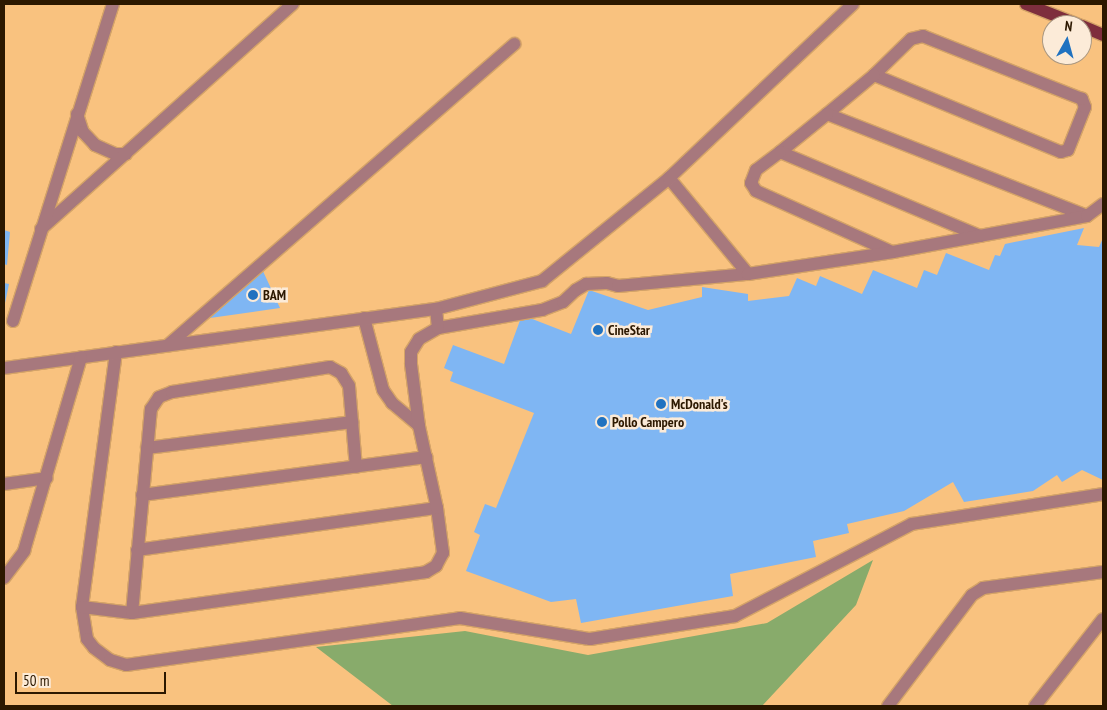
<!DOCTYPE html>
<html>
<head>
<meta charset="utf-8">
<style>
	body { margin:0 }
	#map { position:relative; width:1107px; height:710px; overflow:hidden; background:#f9c27f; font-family:"PT Sans Narrow",sans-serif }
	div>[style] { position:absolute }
	.green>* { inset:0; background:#88ab6b }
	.building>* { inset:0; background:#7fb6f3 }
	.roads { filter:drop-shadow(1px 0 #d4a368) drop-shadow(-1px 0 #d4a368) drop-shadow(0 1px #d4a368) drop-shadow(0 -1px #d4a368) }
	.minor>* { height:12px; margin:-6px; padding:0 6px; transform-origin:6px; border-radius:6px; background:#a7787d }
	.major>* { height:12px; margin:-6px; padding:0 6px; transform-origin:6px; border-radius:6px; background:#7e2e3d }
	.dots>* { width:14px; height:14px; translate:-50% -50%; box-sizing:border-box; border:2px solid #fcebd8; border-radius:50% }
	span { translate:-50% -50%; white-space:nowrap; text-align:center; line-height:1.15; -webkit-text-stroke:5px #fcebd8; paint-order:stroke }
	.poi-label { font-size:14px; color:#2c1800; font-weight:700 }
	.left { translate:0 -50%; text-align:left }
	.frame { position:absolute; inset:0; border:5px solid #2c1800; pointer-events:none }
	.north { position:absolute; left:1042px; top:15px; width:50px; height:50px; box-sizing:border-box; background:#fcebd8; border:1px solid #a99782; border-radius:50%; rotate:7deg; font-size:14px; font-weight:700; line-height:20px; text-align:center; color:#2c1800 }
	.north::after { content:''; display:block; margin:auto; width:18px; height:22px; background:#2072c0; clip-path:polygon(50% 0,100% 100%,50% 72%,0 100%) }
	.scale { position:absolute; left:15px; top:672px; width:151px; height:22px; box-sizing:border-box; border:2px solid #2c1800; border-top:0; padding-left:6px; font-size:15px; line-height:18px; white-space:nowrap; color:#2c1800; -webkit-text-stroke:4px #fcebd8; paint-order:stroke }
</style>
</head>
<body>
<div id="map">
	<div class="green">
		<i style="clip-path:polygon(873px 560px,856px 605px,762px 706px,393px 706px,316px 647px,465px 631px,588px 655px,767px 623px)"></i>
	</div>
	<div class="building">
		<i style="clip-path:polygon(1084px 228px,1077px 245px,1099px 247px,1103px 238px,1103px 480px,1082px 470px,1062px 482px,1057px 475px,1033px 491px,964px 502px,953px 482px,904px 511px,847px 524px,849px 533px,813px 541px,816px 557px,730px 574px,733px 596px,581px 623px,576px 599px,551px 602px,466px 571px,480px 535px,474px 532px,485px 504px,496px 508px,534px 413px,450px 381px,453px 372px,444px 368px,453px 345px,504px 364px,522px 315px,571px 334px,589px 290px,648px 310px,702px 297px,702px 287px,748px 294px,748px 301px,789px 296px,797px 278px,816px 286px,820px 276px,862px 294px,873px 270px,917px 288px,924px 270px,937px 275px,946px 253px,989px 270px,995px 255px,1000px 256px,1005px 244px)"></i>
		<i style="clip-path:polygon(4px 230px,10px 232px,7px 265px,4px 264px)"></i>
		<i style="clip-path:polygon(262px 269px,280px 308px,203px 319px)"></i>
		<i style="clip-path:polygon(4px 283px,9px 284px,5px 303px,4px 303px)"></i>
	</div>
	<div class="roads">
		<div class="minor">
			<i style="left:874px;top:75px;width:202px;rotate:22.4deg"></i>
			<i style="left:1061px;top:152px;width:7px;rotate:-16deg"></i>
			<i style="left:1068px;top:150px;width:46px;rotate:-68.4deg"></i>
			<i style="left:1085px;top:107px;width:9px;rotate:-111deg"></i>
			<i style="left:1082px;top:99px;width:171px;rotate:-158.4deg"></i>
			<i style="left:923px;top:36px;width:12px;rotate:166deg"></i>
			<i style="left:911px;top:39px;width:52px;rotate:135.8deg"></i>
			<i style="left:874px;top:75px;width:61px;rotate:140.3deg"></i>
			<i style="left:827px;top:114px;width:279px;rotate:21.4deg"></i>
			<i style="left:77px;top:114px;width:19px;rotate:72deg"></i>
			<i style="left:83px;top:132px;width:18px;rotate:47deg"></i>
			<i style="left:95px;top:145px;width:22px;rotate:24deg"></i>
			<i style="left:115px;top:154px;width:11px"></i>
			<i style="left:827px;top:114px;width:60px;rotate:141deg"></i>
			<i style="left:780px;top:152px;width:217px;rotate:22.8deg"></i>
			<i style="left:780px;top:152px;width:30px;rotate:143deg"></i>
			<i style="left:756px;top:170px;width:14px;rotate:111deg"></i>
			<i style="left:751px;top:183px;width:9px;rotate:58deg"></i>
			<i style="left:756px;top:191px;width:149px;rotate:24.2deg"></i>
			<i style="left:669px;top:178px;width:124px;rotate:50.5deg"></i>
			<i style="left:41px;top:229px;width:338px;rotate:-41.8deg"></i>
			<i style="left:364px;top:318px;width:74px;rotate:75.2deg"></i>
			<i style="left:383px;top:390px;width:16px;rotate:55deg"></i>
			<i style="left:392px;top:403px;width:35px;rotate:40deg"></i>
			<i style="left:13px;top:321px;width:332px;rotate:-72.5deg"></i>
			<i style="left:438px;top:328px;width:106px;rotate:-9.8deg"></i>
			<i style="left:542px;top:310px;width:22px;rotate:-21deg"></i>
			<i style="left:563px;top:302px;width:18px;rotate:-43deg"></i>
			<i style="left:576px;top:290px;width:12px;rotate:-31deg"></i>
			<i style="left:586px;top:284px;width:21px;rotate:-3deg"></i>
			<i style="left:607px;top:283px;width:11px;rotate:15deg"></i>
			<i style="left:618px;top:286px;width:131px;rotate:-5.3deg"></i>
			<i style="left:748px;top:274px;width:147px;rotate:-8.6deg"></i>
			<i style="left:893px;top:252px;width:197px;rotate:-10.5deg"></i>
			<i style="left:1087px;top:216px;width:20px;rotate:-37deg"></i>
			<i style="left:168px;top:345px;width:459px;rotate:-41deg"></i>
			<i style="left:116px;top:352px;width:257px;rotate:97.6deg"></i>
			<i style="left:82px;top:607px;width:32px;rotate:81deg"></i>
			<i style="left:87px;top:639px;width:11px;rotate:52deg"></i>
			<i style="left:94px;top:648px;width:20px;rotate:37deg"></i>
			<i style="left:110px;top:660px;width:17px;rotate:17deg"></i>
			<i style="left:126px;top:665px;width:337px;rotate:-8deg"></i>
			<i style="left:460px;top:618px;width:132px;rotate:9.2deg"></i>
			<i style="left:590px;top:639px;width:147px;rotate:-9deg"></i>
			<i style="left:735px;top:616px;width:199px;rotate:-27.5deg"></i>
			<i style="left:912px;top:524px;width:193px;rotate:-8.9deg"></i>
			<i style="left:4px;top:368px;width:436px;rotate:-7.8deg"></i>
			<i style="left:436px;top:309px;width:110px;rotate:-14.8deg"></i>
			<i style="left:542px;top:281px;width:164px;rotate:-39deg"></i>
			<i style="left:669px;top:178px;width:253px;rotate:-43.4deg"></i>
			<i style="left:147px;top:448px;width:207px;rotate:-7.2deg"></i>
			<i style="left:4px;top:484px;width:43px;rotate:-7.9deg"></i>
			<i style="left:142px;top:495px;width:287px;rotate:-7.6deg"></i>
			<i style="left:137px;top:550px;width:303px;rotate:-8deg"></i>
			<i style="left:4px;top:578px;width:34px;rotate:-53deg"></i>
			<i style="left:24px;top:551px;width:202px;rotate:-73.6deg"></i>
			<i style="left:82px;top:607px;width:50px;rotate:6.8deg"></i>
			<i style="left:132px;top:613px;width:297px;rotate:-7.9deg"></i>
			<i style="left:426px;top:572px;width:12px;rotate:-31deg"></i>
			<i style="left:436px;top:566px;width:15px;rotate:-62deg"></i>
			<i style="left:443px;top:553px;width:45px;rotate:-97.6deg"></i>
			<i style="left:437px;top:508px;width:84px;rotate:-102.4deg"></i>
			<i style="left:419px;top:426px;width:63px;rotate:-97.4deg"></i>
			<i style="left:411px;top:364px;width:12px;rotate:-90deg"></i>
			<i style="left:411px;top:352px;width:15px;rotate:-58deg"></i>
			<i style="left:419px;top:339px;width:22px;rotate:-30deg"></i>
			<i style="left:438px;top:328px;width:19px;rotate:-96deg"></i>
			<i style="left:132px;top:613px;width:205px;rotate:-84.7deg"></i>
			<i style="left:151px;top:409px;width:14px;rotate:-56deg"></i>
			<i style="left:159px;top:397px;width:14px;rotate:-21deg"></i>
			<i style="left:172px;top:392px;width:160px;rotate:-9deg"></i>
			<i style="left:330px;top:367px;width:13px;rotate:29deg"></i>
			<i style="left:341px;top:373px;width:15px;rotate:58deg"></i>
			<i style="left:349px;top:386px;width:81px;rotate:85.1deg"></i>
			<i style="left:888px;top:706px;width:139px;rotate:-52.9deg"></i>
			<i style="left:972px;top:595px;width:13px;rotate:-32deg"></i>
			<i style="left:983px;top:588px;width:121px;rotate:-7.6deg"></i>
			<i style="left:1035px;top:706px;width:110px;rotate:-52deg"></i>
		</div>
		<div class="major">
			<i style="left:1026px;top:4px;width:57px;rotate:21.6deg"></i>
			<i style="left:1082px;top:26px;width:23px;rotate:23deg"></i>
		</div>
	</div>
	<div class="dots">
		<i style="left:253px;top:295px;background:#2072c0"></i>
		<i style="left:598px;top:330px;background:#2072c0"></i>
		<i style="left:661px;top:404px;background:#2072c0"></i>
		<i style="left:602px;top:422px;background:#2072c0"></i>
	</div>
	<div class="poi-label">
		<span class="left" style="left:263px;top:295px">BAM</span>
		<span class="left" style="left:608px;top:330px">CineStar</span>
		<span class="left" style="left:671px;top:404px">McDonald's</span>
		<span class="left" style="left:612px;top:422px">Pollo Campero</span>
	</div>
	<div class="frame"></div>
	<div class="north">N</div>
	<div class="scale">50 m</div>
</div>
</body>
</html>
